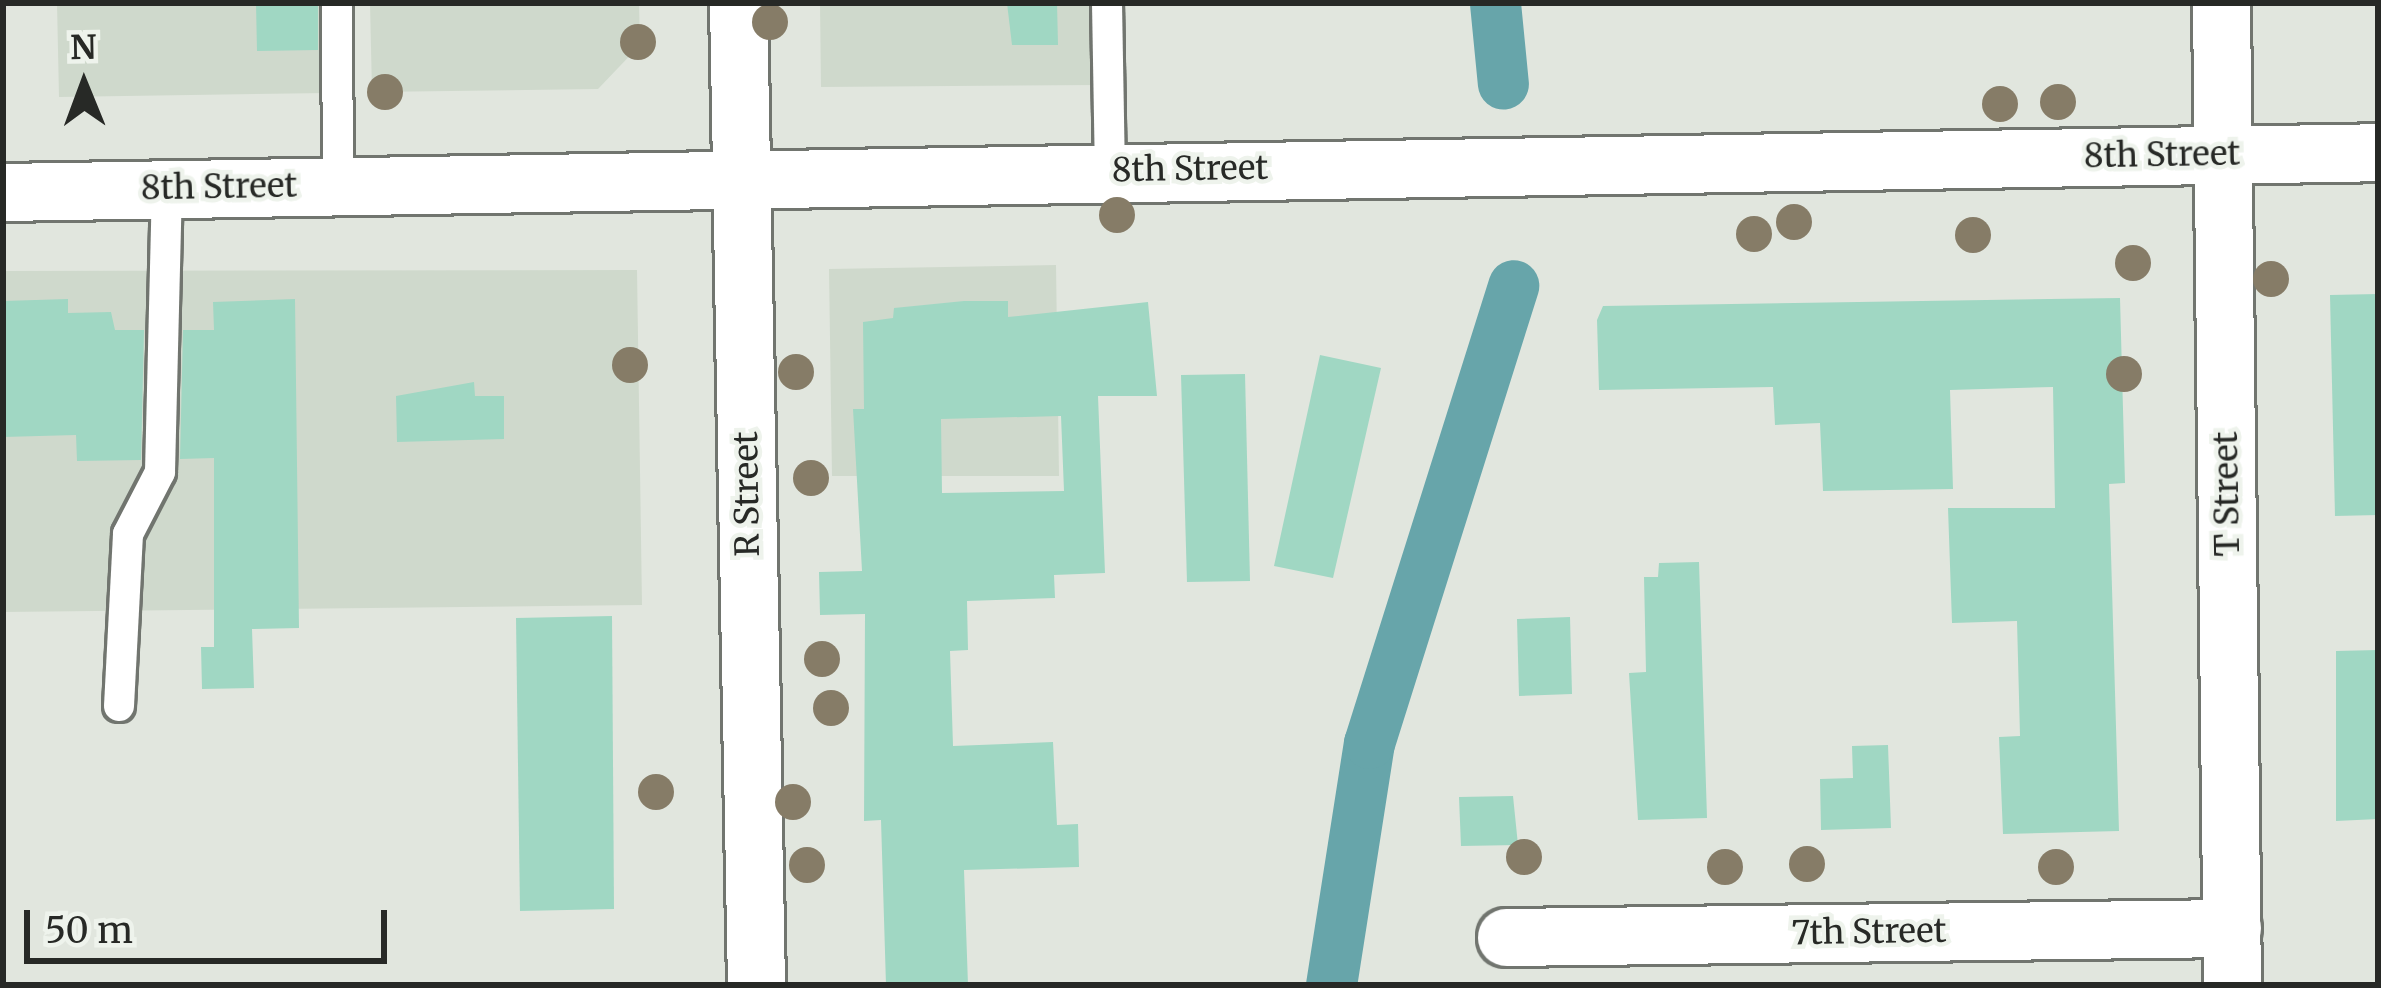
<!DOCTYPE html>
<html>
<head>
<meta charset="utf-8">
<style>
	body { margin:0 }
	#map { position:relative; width:2381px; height:988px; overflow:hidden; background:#e1e6de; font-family:Merriweather,serif }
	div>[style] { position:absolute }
	.built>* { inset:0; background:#cfd9cc }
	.canal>* { height:51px; margin:-25.5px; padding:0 25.5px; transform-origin:25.5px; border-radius:25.5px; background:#67a5aa }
	.building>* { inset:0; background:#a0d7c3 }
	.roads { filter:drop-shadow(3px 0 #71756f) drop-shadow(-3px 0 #71756f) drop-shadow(0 3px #71756f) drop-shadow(0 -3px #71756f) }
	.lane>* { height:30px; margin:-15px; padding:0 15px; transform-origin:15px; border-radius:15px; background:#fff }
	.street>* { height:57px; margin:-28.5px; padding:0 28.5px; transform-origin:28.5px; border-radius:28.5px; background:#fff }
	.trees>* { width:36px; height:36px; margin:-18px; border-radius:50%; background:#867c67 }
	span { translate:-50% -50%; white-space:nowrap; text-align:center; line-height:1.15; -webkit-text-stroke:9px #eef3ec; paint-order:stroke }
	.street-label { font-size:33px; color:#272926 }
	.frame { position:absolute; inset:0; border:6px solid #272926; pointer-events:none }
	.north { position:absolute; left:24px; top:24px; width:120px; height:120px; -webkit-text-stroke:9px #eef3ec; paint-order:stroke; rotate:359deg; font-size:33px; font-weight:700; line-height:48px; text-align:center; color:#272926 }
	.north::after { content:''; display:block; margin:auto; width:42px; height:54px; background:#272926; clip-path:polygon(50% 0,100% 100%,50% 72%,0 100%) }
	.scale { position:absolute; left:24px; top:910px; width:363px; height:54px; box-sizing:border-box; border:6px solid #272926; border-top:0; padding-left:15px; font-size:36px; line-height:42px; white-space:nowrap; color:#272926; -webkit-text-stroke:9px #eef3ec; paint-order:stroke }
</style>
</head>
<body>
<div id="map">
	<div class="built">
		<i style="clip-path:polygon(57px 3px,326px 3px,327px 93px,59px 97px)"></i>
		<i style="clip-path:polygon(370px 3px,639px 3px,640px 45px,598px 89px,372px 92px)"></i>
		<i style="clip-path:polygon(820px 3px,1093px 3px,1097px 85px,821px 87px)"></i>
		<i style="clip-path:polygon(1056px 265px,1059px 476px,832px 476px,829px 269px)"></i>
		<i style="clip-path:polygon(637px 270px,642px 605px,3px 612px,3px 271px)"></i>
	</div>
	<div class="canal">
		<i style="left:1495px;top:3px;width:81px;rotate:84.4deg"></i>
		<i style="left:1331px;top:985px;width:245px;rotate:-81.1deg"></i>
		<i style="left:1369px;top:743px;width:480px;rotate:-72.5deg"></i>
	</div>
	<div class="building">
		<i style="clip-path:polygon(256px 3px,318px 3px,318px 50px,257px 51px)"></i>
		<i style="clip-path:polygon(1007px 3px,1057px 3px,1058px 45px,1012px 45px)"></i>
		<i style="clip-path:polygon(2378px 294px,2378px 515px,2335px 516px,2330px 295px)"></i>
		<i style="clip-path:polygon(2120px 298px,2125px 483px,2109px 484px,2119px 831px,2003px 834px,1999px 737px,2020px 736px,2017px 621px,1952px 623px,1948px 508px,2055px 508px,2053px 387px,1950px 390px,1953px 489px,1823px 491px,1820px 423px,1775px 425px,1773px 387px,1599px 390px,1597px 320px,1603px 306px)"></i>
		<i style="clip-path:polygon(68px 299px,68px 313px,111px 312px,115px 330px,144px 330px,141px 460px,77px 461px,76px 435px,3px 437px,3px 301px)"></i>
		<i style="clip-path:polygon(295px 299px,299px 628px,252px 629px,254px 688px,202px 689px,201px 647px,214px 647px,214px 458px,180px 459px,183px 330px,214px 330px,213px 302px)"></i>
		<i style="clip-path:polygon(evenodd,964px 301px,1008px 301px,1008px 317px,1148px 302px,1157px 396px,1098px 396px,1105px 573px,1054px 575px,1055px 598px,967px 601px,968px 650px,950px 651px,953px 746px,1053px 742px,1057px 825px,1078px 824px,1079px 867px,964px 870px,968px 985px,886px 985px,881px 820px,864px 821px,865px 614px,820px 615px,819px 572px,862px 571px,853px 409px,864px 409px,863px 322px,893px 318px,894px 308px,964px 301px,1061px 416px,1064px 491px,942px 493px,941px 419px,1061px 416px)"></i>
		<i style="clip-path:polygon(1320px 355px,1381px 368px,1333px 578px,1274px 566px)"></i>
		<i style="clip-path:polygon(1245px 374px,1250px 581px,1187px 582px,1181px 375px)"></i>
		<i style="clip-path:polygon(474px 382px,475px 396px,504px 396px,504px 439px,397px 442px,396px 396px)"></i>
		<i style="clip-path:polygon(1699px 562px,1707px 818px,1638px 820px,1629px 673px,1646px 672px,1644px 577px,1658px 577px,1659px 563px)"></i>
		<i style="clip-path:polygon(612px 616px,614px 909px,520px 911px,516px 618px)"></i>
		<i style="clip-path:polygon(1570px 617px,1572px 694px,1519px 696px,1517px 619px)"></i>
		<i style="clip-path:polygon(2378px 650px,2378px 819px,2336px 821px,2336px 651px)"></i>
		<i style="clip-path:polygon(1888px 745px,1891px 828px,1821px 830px,1820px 779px,1853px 778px,1852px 746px)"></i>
		<i style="clip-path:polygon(1513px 796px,1518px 845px,1461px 846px,1459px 797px)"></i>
	</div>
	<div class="roads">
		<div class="lane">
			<i style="left:337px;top:3px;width:181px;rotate:89.7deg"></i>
			<i style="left:1107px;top:3px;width:167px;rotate:89deg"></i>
			<i style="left:119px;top:706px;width:172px;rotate:-87deg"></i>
			<i style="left:128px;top:534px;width:70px;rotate:-62.7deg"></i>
			<i style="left:160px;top:472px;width:283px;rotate:-88.6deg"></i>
		</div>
		<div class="street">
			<i style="left:738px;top:3px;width:982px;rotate:88.95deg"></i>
			<i style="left:2221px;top:3px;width:982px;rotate:89.36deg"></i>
			<i style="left:3px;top:192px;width:2375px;rotate:-0.96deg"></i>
			<i style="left:1506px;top:937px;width:726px;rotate:-0.71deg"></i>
		</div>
	</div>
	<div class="trees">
		<i style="left:770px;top:22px"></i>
		<i style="left:638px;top:42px"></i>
		<i style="left:385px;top:92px"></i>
		<i style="left:2058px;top:102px"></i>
		<i style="left:2000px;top:104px"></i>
		<i style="left:1117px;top:215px"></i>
		<i style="left:1794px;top:222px"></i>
		<i style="left:1754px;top:234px"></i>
		<i style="left:1973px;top:235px"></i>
		<i style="left:2133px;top:263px"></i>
		<i style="left:2271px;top:279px"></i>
		<i style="left:630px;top:365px"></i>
		<i style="left:796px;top:372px"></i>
		<i style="left:2124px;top:374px"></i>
		<i style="left:811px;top:478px"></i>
		<i style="left:822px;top:659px"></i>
		<i style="left:831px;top:708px"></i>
		<i style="left:656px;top:792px"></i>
		<i style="left:793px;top:802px"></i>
		<i style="left:1524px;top:857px"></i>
		<i style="left:1807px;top:864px"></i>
		<i style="left:807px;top:865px"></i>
		<i style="left:1725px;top:867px"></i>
		<i style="left:2056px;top:867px"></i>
	</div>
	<div class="street-label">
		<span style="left:2162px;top:155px;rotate:-1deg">8th Street</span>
		<span style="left:1190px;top:169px;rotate:-1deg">8th Street</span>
		<span style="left:219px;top:187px;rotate:-1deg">8th Street</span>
		<span style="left:747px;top:494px;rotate:-91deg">R Street</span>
		<span style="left:2227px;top:494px;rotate:-91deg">T Street</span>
		<span style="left:1869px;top:932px;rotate:-1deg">7th Street</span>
	</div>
	<div class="frame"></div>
	<div class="north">N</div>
	<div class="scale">50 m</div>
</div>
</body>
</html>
